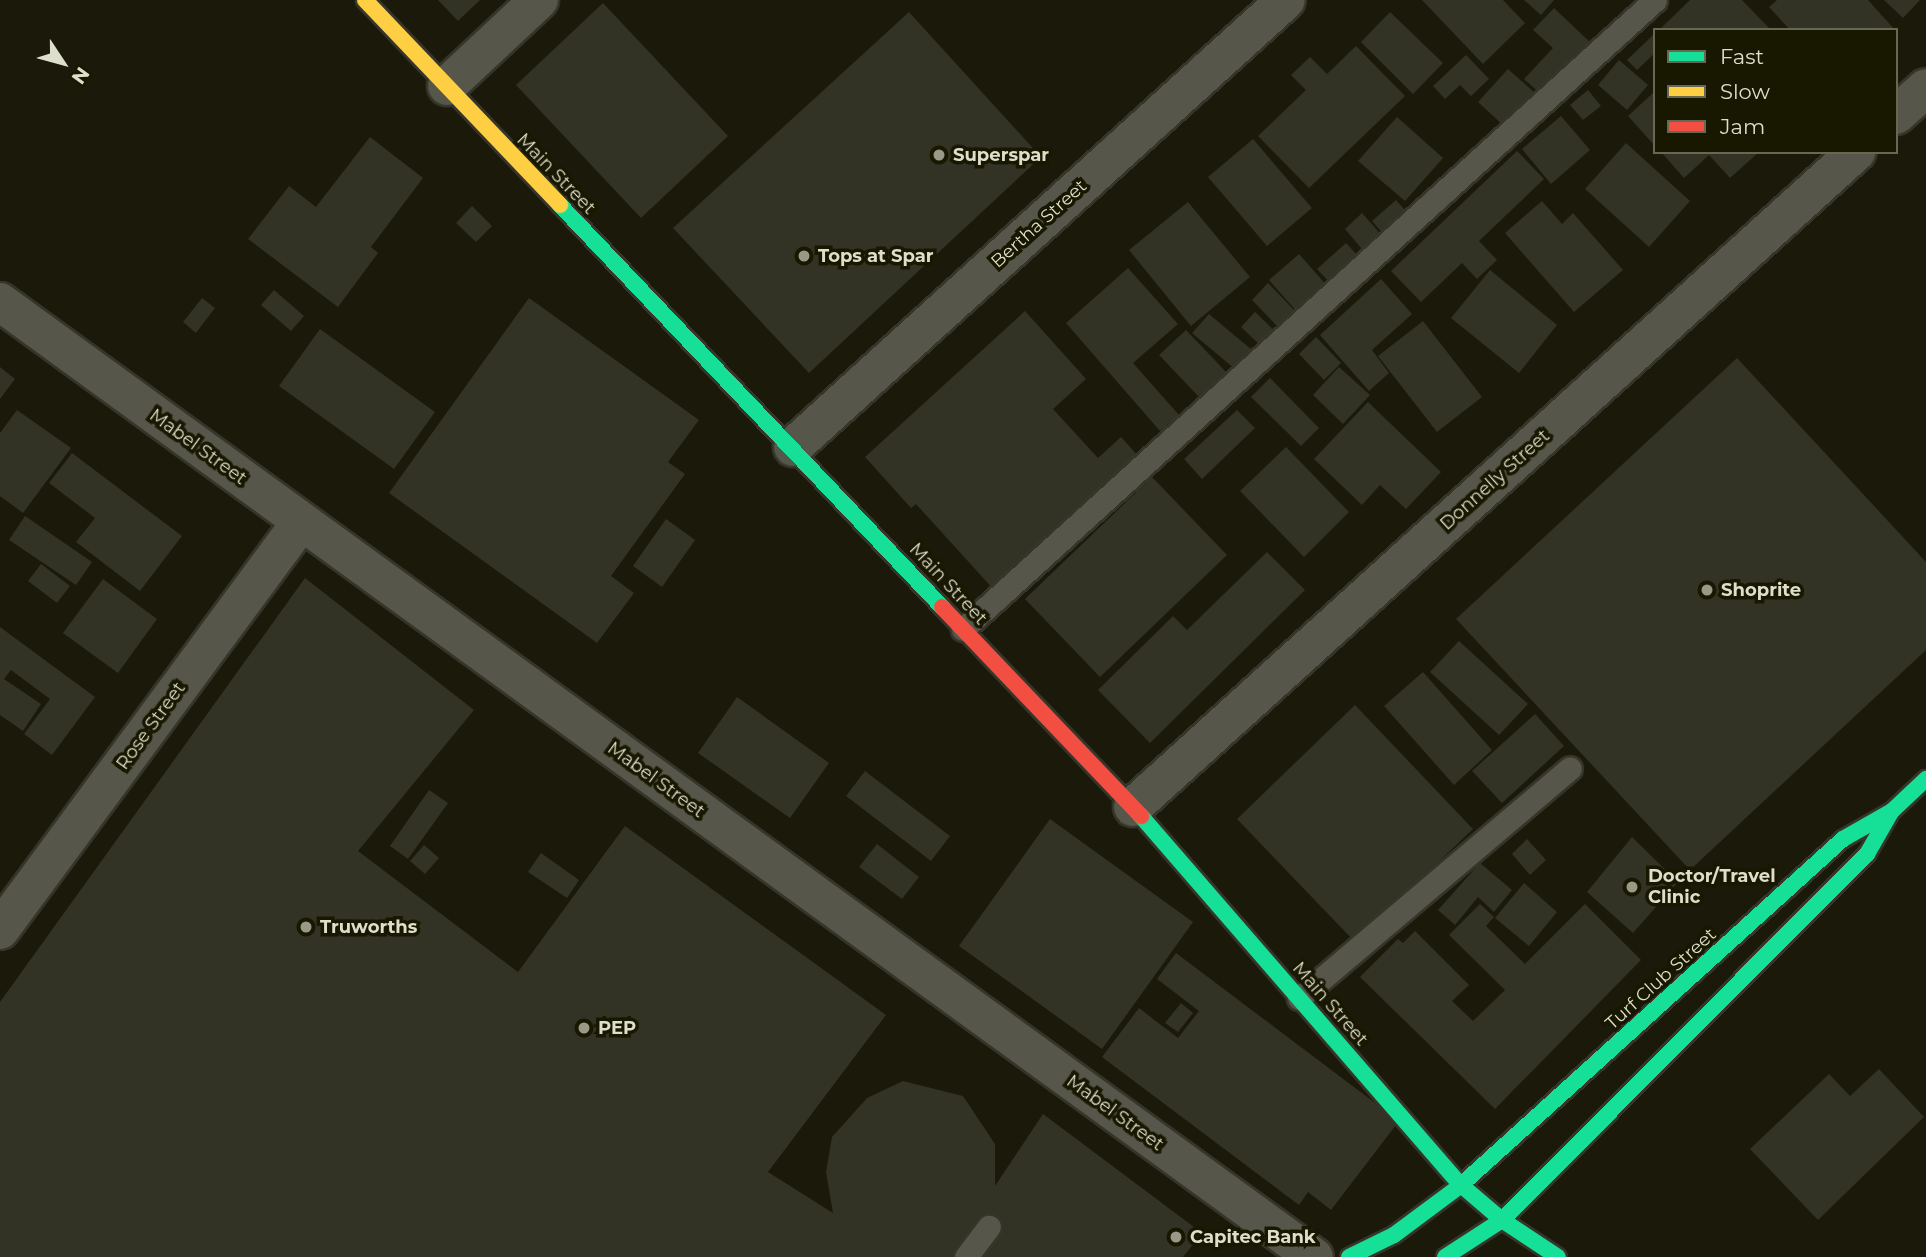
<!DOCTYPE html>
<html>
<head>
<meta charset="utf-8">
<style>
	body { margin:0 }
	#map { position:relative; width:1926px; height:1257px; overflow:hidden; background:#1b1a0a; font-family:Montserrat,sans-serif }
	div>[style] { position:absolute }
	.building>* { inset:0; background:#323225 }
	.roads { filter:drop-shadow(2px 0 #36352a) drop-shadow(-2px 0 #36352a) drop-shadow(0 2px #36352a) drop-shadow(0 -2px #36352a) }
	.lane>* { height:23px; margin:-11.5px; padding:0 11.5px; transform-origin:11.5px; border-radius:11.5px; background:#57564b }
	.street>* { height:38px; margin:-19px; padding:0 19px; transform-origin:19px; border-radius:19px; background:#57564b }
	.fast>* { height:16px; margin:-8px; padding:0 8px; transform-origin:8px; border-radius:8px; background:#16e098 }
	.slow>* { height:16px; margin:-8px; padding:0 8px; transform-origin:8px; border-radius:8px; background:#ffcf43 }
	.jam>* { height:16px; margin:-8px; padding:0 8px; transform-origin:8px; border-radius:8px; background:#f24e42 }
	.dots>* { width:19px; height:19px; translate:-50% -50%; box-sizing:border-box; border:4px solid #181700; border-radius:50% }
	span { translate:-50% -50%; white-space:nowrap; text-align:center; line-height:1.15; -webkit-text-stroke:7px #181700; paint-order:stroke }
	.poi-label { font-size:18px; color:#dedecc; font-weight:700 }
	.left { translate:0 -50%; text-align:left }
	.street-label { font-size:18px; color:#dedecc }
	.legend { position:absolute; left:1653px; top:28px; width:245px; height:126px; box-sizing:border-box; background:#181700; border:2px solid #676752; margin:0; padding:9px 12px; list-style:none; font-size:21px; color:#dedecc }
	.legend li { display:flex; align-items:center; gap:14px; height:35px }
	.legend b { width:35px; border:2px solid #676752 }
	.north { position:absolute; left:28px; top:28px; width:70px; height:70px; -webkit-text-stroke:5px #181700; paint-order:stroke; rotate:126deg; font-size:19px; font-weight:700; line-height:28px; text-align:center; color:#dedecc }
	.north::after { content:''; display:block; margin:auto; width:24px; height:32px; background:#dedecc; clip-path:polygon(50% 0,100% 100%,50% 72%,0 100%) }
</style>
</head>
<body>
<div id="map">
	<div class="building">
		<i style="clip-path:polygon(438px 0,480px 0,458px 21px)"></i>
		<i style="clip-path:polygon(1422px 0,1503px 0,1525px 23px,1483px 64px)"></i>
		<i style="clip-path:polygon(1524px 0,1554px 0,1541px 15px)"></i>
		<i style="clip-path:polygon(1690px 0,1742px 0,1771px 30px,1659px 30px)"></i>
		<i style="clip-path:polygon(1777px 0,1868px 0,1895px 30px,1790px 30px,1769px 7px)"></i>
		<i style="clip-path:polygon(1884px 0,1920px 0,1903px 18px)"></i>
		<i style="clip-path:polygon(603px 3px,728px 136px,641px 218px,516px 85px)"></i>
		<i style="clip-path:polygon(1554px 8px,1592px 44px,1543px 96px,1524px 79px,1553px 48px,1533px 30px)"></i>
		<i style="clip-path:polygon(909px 12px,1041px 157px,809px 373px,673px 228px)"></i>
		<i style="clip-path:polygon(1390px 12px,1443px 63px,1413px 94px,1361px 42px)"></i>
		<i style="clip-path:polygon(1653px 35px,1655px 53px,1637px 70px,1627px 60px)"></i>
		<i style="clip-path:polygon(1356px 46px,1405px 96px,1309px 188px,1258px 136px,1306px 90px,1291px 75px,1310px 57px,1327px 74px)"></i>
		<i style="clip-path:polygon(1466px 55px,1489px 79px,1471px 96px,1460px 85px,1445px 99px,1433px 86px)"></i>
		<i style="clip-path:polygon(1619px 60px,1648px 85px,1627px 110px,1598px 85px)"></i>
		<i style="clip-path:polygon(1508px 69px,1536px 94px,1505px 127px,1478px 102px)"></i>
		<i style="clip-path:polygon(1588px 90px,1601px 106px,1583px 120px,1570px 105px)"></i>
		<i style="clip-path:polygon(1655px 91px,1655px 146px,1628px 116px)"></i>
		<i style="clip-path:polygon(1561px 116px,1590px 150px,1551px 184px,1522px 149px)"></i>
		<i style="clip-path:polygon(1397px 117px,1443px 158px,1405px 201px,1358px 161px)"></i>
		<i style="clip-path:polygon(370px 137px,423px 178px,371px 247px,378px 253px,338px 307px,248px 239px,289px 186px,316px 207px)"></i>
		<i style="clip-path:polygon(1253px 139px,1312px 208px,1267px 246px,1208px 177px)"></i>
		<i style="clip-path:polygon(1626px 143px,1690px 201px,1649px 247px,1585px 189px)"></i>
		<i style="clip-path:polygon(1517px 151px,1544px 179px,1479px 241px,1497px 260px,1477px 279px,1462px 263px,1421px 302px,1391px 271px)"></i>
		<i style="clip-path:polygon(1661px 152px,1759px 152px,1730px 178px,1709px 155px,1684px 178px)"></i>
		<i style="clip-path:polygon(1396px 200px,1410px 216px,1386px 237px,1372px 221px)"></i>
		<i style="clip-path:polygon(1542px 201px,1562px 224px,1573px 213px,1623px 270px,1574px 312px,1505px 233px)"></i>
		<i style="clip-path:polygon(1188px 202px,1250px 277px,1191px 326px,1129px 250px)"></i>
		<i style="clip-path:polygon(472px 206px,492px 226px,476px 242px,456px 223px)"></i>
		<i style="clip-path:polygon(1362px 213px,1385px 239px,1367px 255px,1345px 229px)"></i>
		<i style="clip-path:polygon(1346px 243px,1360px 258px,1332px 285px,1317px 269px)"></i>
		<i style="clip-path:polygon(1299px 254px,1329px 288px,1299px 314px,1269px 280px)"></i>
		<i style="clip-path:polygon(1128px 268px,1178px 324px,1133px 363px,1179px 415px,1160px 431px,1066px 323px)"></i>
		<i style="clip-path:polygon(1490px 270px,1557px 325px,1519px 373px,1451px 318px)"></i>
		<i style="clip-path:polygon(1381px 279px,1412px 314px,1372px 350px,1389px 373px,1369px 391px,1320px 335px)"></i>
		<i style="clip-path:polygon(1268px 283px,1295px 311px,1278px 327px,1252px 300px)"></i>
		<i style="clip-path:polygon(274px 290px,304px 316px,291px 331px,261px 305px)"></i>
		<i style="clip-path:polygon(202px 298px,215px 308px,196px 333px,183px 322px)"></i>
		<i style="clip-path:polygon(529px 298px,699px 420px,668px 462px,685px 474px,611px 576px,634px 593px,597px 643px,389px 493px)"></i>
		<i style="clip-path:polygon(1025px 311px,1086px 379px,1053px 409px,1098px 458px,1121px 437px,1140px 458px,995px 591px,916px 504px,911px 508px,865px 457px)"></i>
		<i style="clip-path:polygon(1255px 312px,1276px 332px,1262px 347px,1241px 327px)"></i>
		<i style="clip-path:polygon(1209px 314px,1252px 350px,1236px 370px,1192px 333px)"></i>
		<i style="clip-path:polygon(1423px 321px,1482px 397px,1437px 432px,1378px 356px)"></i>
		<i style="clip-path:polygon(320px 329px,435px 412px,394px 469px,279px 386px)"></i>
		<i style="clip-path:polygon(1186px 330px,1227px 373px,1200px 398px,1159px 355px)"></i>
		<i style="clip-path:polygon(1316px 337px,1341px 363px,1324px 380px,1299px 354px)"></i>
		<i style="clip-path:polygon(1737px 358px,1926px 562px,1926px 650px,1690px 870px,1456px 619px)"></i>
		<i style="clip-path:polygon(0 367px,15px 379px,0 399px)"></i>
		<i style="clip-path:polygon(1339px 367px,1370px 395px,1343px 424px,1313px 395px)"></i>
		<i style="clip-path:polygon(1270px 378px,1319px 428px,1301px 446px,1251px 397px)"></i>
		<i style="clip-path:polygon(1368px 402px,1441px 472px,1406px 509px,1380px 485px,1362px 505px,1314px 459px)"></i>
		<i style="clip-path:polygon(17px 410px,71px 448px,23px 513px,0 496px,0 433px)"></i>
		<i style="clip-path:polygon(1237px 410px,1255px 428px,1202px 479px,1184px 459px)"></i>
		<i style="clip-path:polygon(1286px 447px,1349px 512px,1304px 557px,1240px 491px)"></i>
		<i style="clip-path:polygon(72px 453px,182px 536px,140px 591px,76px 542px,95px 518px,49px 483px)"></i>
		<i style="clip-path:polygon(1152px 477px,1227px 555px,1100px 677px,1025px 599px)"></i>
		<i style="clip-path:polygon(25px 516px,92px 562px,76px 585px,9px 540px)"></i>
		<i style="clip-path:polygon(666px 519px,695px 540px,662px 587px,633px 566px)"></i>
		<i style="clip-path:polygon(1267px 552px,1305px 590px,1150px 743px,1098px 690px,1173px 616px,1187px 630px)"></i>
		<i style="clip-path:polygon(41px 564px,70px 586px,57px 603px,28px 581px)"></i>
		<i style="clip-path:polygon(305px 578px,474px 710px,358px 851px,518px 972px,625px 826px,886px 1015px,768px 1172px,833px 1213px,826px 1172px,832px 1137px,867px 1098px,903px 1081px,963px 1096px,995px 1144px,995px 1186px,1043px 1114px,1202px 1233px,1183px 1257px,0 1257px,0 1002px)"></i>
		<i style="clip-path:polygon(103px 579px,157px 619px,118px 673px,63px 633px)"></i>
		<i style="clip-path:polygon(0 627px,95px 697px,52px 755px,24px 734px,50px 699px,11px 670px,4px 679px,41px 704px,23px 731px,0 715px)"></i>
		<i style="clip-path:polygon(1459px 641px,1528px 704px,1499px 735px,1430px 672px)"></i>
		<i style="clip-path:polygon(1423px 672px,1492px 750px,1454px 785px,1384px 706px)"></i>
		<i style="clip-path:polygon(737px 697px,829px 763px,790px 818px,698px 753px)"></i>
		<i style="clip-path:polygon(1355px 705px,1473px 829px,1355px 942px,1237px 819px)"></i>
		<i style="clip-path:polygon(1535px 714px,1564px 746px,1502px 803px,1472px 771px)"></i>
		<i style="clip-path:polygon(865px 771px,950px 836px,931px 861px,846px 796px)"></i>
		<i style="clip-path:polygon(429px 790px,448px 803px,408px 859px,390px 846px)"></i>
		<i style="clip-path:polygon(1050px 819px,1193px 922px,1102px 1049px,959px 946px)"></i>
		<i style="clip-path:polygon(1632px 837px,1678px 882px,1633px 933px,1587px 892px)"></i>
		<i style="clip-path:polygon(1527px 839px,1546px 860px,1530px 875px,1512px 854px)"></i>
		<i style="clip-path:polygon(877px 844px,919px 877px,902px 899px,859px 867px)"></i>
		<i style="clip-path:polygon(424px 845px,439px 858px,425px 874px,410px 861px)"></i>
		<i style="clip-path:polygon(541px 853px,579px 880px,567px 898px,528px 872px)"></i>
		<i style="clip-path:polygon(1480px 863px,1512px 890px,1494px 912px,1478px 897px,1455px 925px,1438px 910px)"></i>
		<i style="clip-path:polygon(1524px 883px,1557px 912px,1529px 946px,1495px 918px)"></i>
		<i style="clip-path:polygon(1480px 904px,1494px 917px,1486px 926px,1525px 964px,1585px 904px,1641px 960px,1495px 1109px,1360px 977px,1398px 939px,1403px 943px,1415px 931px,1469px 985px,1452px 1001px,1473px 1021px,1505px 990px,1449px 935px)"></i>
		<i style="clip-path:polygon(1176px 953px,1399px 1121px,1331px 1210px,1308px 1192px,1299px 1205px,1102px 1057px,1139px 1008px,1178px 1038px,1199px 1011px,1157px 979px)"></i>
		<i style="clip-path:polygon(1181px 1003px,1193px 1013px,1178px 1032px,1165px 1023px)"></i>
		<i style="clip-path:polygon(1879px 1069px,1924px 1117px,1818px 1220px,1750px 1149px,1829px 1074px,1850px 1096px)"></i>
	</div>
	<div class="roads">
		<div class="lane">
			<i style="left:963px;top:629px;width:935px;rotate:-42.27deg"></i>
			<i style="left:1299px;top:998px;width:355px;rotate:-40.3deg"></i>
			<i style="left:966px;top:1257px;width:38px;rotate:-53deg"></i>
		</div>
		<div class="street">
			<i style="left:447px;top:86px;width:126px;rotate:-43.1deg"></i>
			<i style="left:1896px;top:115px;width:40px;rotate:-42deg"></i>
			<i style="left:0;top:302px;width:1624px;rotate:36.01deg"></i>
			<i style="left:793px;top:447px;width:665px;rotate:-42.2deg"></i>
			<i style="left:1133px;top:807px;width:976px;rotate:-42.17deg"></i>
			<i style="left:0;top:930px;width:507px;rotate:-53.58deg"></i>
		</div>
		<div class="fast">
			<i style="left:560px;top:205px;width:555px;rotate:46.46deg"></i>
			<i style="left:1141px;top:816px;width:488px;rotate:49.1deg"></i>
			<i style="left:1461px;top:1185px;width:54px;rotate:40.5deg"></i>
			<i style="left:1502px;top:1220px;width:67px;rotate:33.5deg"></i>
			<i style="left:1349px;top:1257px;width:50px;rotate:-26.1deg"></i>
			<i style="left:1394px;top:1235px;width:84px;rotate:-36.7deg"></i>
			<i style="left:1461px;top:1185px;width:515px;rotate:-42.17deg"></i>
			<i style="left:1843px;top:839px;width:56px;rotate:-29.7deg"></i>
			<i style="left:1892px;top:811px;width:47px;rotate:-43.3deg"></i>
			<i style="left:1445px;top:1257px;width:68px;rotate:-33deg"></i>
			<i style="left:1502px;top:1220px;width:517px;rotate:-45.08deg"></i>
			<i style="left:1867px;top:854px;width:46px;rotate:-60.1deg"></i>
		</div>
		<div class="slow">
			<i style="left:365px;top:0;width:283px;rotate:46.4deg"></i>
		</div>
		<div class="jam">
			<i style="left:942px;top:607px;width:289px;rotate:46.4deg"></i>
		</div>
	</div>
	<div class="dots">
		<i style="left:939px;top:155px;background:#9a9988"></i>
		<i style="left:804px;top:256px;background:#9a9988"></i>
		<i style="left:1707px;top:590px;background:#9a9988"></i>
		<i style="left:1632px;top:887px;background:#9a9988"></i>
		<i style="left:306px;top:927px;background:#9a9988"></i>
		<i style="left:584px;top:1028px;background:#9a9988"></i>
		<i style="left:1176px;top:1237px;background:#9a9988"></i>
	</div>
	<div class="poi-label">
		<span class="left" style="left:953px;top:155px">Superspar</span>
		<span class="left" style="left:818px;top:256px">Tops at Spar</span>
		<span class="left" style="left:1721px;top:590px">Shoprite</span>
		<span class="left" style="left:1648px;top:887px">Doctor/Travel<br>Clinic</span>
		<span class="left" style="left:320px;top:927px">Truworths</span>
		<span class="left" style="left:598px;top:1028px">PEP</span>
		<span class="left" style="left:1190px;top:1237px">Capitec Bank</span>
	</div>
	<div class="street-label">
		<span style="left:556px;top:174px;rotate:46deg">Main Street</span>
		<span style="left:1039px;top:224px;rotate:-42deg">Bertha Street</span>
		<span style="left:198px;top:447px;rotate:36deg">Mabel Street</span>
		<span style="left:1495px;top:480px;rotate:-42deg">Donnelly Street</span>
		<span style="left:948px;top:584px;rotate:47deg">Main Street</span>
		<span style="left:151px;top:726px;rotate:-54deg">Rose Street</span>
		<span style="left:656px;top:780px;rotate:36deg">Mabel Street</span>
		<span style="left:1661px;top:979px;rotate:-42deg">Turf Club Street</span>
		<span style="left:1330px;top:1004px;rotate:49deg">Main Street</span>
		<span style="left:1115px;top:1113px;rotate:36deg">Mabel Street</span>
	</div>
	<ul class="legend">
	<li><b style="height:9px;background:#16e098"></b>Fast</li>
	<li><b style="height:9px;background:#ffcf43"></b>Slow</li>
	<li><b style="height:9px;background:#f24e42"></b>Jam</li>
	</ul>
	<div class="north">N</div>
</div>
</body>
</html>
